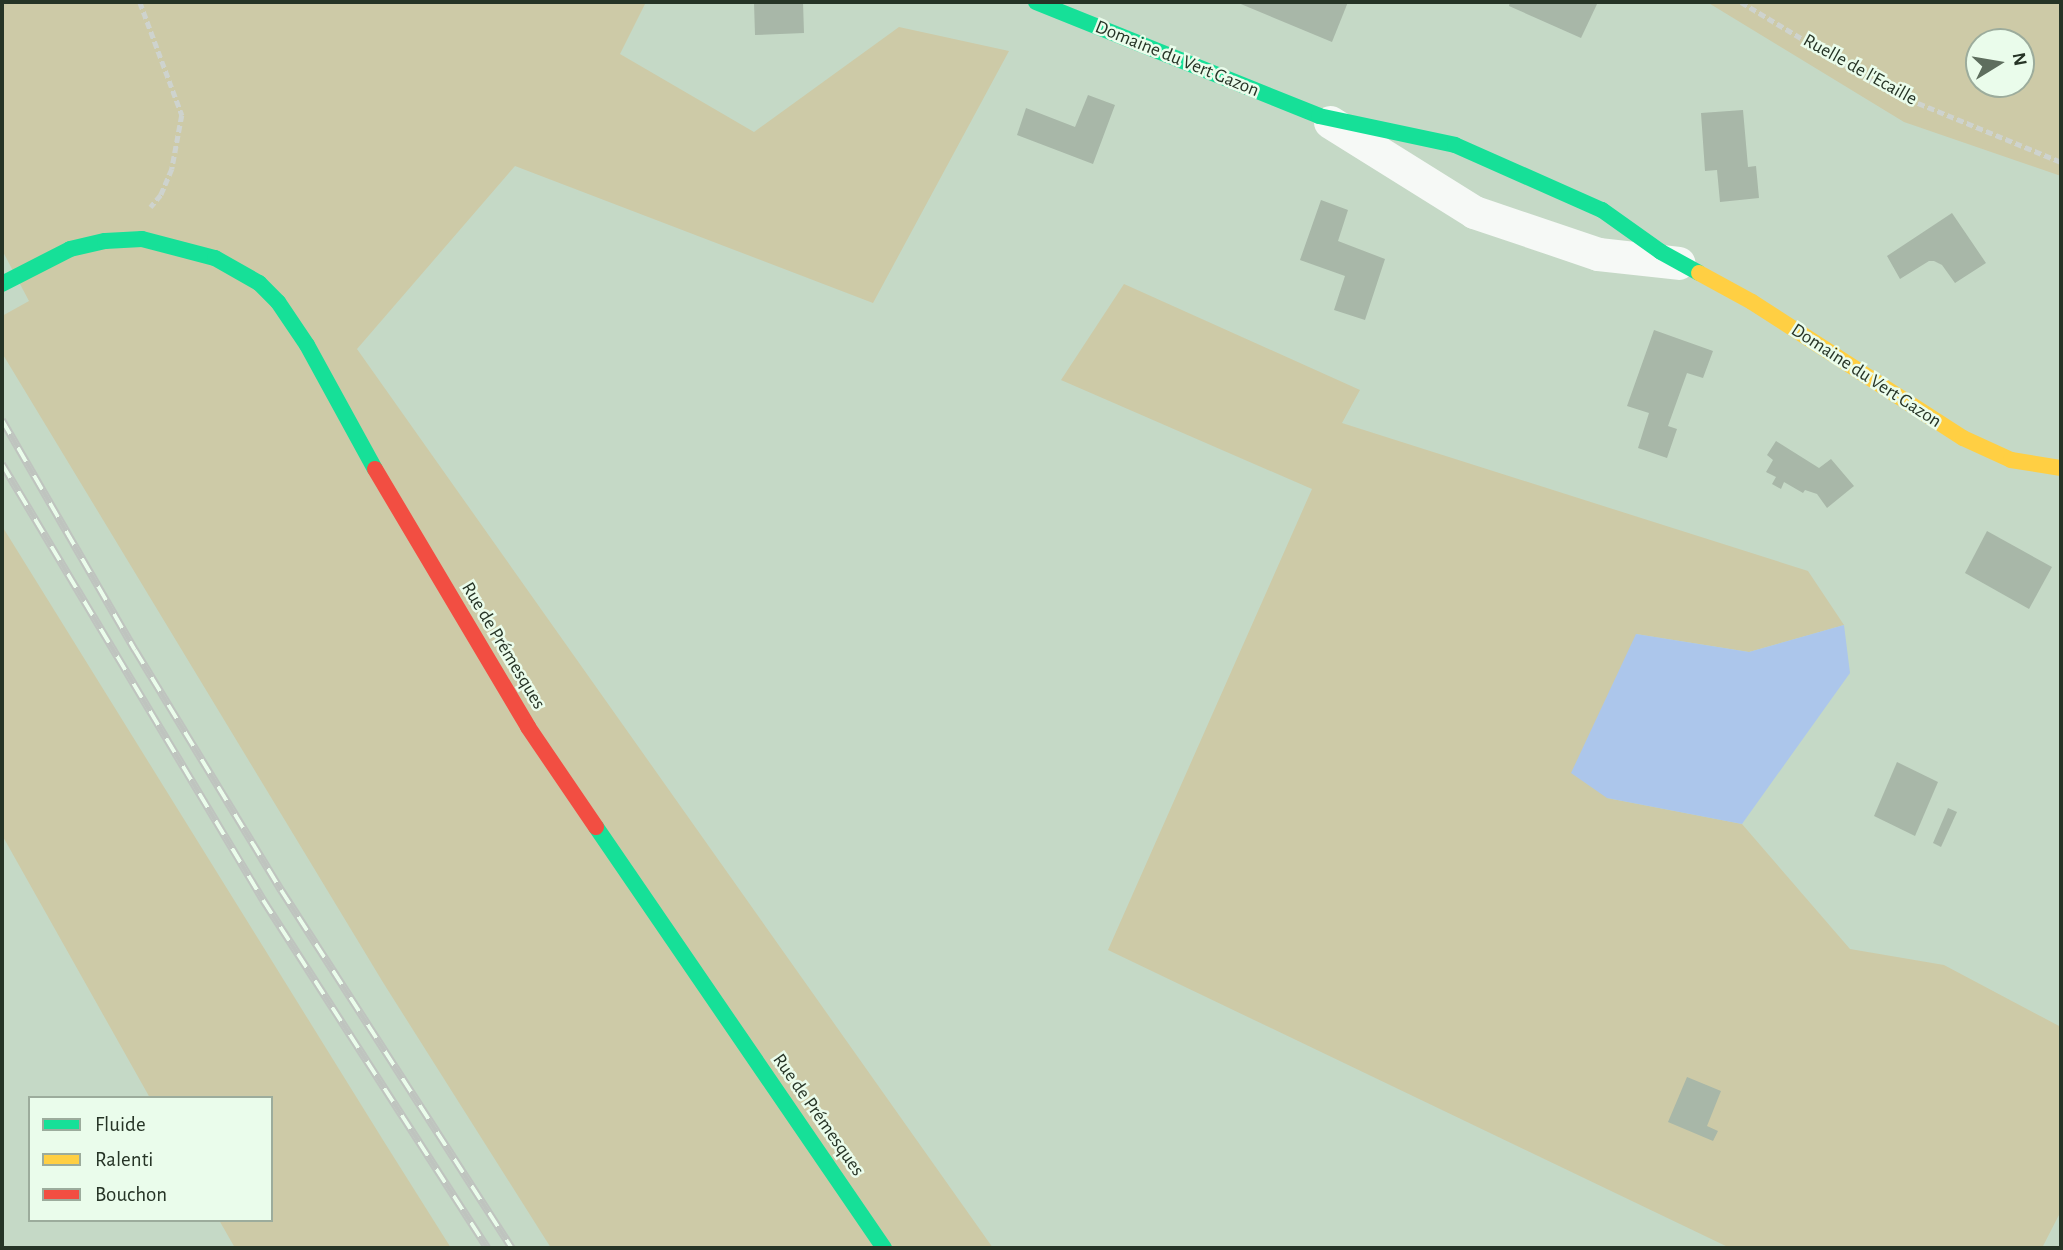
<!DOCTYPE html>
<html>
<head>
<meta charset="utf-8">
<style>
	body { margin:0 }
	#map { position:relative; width:2063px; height:1250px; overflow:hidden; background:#c5d9c6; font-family:"Alegreya Sans",sans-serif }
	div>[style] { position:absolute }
	.green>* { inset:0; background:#cdcaa7 }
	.water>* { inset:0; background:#acc6eb }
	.building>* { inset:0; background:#a8b7a8 }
	.path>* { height:4.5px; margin-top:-2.25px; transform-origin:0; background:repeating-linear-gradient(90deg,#ced3ce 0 7px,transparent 0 10.5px) }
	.street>* { height:33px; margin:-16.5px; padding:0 16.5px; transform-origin:16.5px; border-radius:16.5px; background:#f6f9f6 }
	.fast>* { height:16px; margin:-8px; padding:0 8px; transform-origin:8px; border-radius:8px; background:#16e098 }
	.slow>* { height:16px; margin:-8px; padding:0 8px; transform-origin:8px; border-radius:8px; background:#ffcf43 }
	.jam>* { height:16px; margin:-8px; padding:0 8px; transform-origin:8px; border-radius:8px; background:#f24e42 }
	.rail>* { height:8px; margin-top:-4px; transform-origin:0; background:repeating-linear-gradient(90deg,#eafceb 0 16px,#bfc4bf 0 32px); box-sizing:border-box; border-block:2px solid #bfc4bf }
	span { translate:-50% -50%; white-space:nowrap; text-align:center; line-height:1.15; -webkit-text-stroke:5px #eafceb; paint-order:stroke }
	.street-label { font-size:19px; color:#263426 }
	.frame { position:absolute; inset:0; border:4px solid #263426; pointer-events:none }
	.legend { position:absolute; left:28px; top:1096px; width:245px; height:126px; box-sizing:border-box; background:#eafceb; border:2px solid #9cac9c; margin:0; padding:9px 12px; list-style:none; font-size:21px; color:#263426 }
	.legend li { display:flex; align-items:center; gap:14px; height:35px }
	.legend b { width:35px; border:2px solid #9cac9c }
	.north { position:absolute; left:1965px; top:28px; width:70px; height:70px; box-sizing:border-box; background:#eafceb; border:2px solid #9cac9c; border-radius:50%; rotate:79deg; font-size:19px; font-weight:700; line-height:28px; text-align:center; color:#263426 }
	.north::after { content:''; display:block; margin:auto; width:24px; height:32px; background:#5e6e5e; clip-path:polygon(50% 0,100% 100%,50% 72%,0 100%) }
</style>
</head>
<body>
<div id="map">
	<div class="green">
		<i style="clip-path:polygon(2px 2px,646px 2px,620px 54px,754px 132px,899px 27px,1009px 51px,873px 303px,515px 166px,357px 349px,993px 1248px,551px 1248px,384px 984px,2px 353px,2px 316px,29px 301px,2px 250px)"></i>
		<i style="clip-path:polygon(evenodd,1707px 2px,2061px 2px,2061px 176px,1904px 122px,1707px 2px,2021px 42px,2021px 84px,1979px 84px,1979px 42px,2021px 42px)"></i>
		<i style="clip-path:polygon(1124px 284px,1360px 390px,1342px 423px,1808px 571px,1844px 625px,1749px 652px,1636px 634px,1607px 798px,1742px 824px,1850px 949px,1944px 965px,2061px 1027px,2061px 1211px,2042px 1248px,1730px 1248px,1108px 950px,1312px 489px,1061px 380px)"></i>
		<i style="clip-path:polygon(2px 526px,383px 1140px,451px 1248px,235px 1248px,219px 1220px,271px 1220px,271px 1098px,150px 1098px,2px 835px)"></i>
	</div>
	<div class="water">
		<i style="clip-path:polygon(1844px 625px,1850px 673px,1742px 824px,1607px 798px,1571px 773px,1636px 634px,1749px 652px)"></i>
	</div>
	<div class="building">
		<i style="clip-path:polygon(754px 2px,803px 2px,804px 33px,755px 35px)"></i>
		<i style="clip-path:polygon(1236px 2px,1348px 2px,1332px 42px)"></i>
		<i style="clip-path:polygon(1510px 2px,1598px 2px,1581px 38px,1509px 6px)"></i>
		<i style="clip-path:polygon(1088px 95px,1115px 105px,1093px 164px,1017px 135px,1026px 108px,1075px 127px)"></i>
		<i style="clip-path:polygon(1743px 110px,1748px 167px,1756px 166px,1759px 198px,1720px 202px,1717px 170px,1705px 171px,1701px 113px)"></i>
		<i style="clip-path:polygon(1321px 200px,1348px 210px,1338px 241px,1385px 259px,1365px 320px,1334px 310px,1345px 276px,1300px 260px)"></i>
		<i style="clip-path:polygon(1952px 213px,1986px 263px,1955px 283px,1942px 265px,1934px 261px,1929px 261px,1900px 279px,1887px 256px)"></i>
		<i style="clip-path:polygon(1654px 330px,1713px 351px,1703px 378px,1687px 373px,1668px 426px,1677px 429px,1667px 458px,1638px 448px,1649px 413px,1627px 406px)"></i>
		<i style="clip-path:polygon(1776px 441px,1819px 468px,1831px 459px,1854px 486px,1827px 508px,1817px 494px,1805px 490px,1803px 493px,1784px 482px,1781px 489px,1772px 484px,1776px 477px,1766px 472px,1773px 460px,1767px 455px)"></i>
		<i style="clip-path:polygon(1987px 531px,2052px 567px,2029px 609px,1965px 573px)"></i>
		<i style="clip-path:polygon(1897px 762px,1938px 782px,1915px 836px,1874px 816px)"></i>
		<i style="clip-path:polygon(1948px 808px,1957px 812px,1941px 847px,1933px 843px)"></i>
		<i style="clip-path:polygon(1687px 1077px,1721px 1091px,1707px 1126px,1718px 1131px,1713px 1141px,1668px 1122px)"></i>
	</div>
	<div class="path">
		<i style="left:140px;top:2px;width:121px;rotate:69.6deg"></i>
		<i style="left:182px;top:115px;width:55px;rotate:100.5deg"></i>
		<i style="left:172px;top:169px;width:28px;rotate:113deg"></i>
		<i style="left:161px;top:195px;width:16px;rotate:130deg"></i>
		<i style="left:1741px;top:2px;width:173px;rotate:31deg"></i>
		<i style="left:1889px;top:91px;width:186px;rotate:22.4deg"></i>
		<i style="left:2060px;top:1248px;width:2px;rotate:-63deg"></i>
	</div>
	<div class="street">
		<i style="left:1330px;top:122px;width:170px;rotate:32deg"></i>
		<i style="left:1474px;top:212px;width:131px;rotate:18.7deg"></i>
		<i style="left:1598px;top:254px;width:81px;rotate:6.3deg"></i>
	</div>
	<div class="fast">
		<i style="left:1036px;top:2px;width:305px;rotate:21.9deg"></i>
		<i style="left:1319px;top:116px;width:139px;rotate:12deg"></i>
		<i style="left:1455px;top:145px;width:161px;rotate:23.9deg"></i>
		<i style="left:1602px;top:210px;width:72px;rotate:35.4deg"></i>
		<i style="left:1661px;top:252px;width:43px;rotate:28.9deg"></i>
		<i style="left:2px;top:284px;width:76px;rotate:-27.2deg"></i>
		<i style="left:70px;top:249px;width:36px;rotate:-13deg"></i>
		<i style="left:105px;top:241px;width:37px;rotate:-3deg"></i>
		<i style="left:142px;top:239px;width:75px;rotate:14.6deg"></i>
		<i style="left:215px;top:258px;width:51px;rotate:29.6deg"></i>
		<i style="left:259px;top:283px;width:27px;rotate:45deg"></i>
		<i style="left:278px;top:302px;width:52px;rotate:56deg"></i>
		<i style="left:307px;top:345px;width:141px;rotate:61.3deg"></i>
		<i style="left:596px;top:827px;width:510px;rotate:55.62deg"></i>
	</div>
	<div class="slow">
		<i style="left:1699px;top:273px;width:60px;rotate:28.7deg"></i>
		<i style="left:1752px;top:302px;width:251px;rotate:32.8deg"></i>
		<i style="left:1963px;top:438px;width:53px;rotate:24.6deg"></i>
		<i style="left:2011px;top:460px;width:51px;rotate:9.1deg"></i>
	</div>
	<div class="jam">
		<i style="left:375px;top:469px;width:300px;rotate:59.3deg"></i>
		<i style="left:528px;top:727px;width:121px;rotate:55.8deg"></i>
	</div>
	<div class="rail">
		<i style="left:2px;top:420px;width:266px;rotate:60deg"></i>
		<i style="left:135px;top:650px;width:281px;rotate:58.7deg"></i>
		<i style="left:281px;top:890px;width:426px;rotate:57.2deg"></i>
		<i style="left:2px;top:464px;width:508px;rotate:59.09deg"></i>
		<i style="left:263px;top:900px;width:414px;rotate:57.2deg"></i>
	</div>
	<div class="street-label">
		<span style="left:1177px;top:59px;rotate:22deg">Domaine du Vert Gazon</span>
		<span style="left:1860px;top:70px;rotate:29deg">Ruelle de l'Ecaille</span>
		<span style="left:1866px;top:376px;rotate:33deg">Domaine du Vert Gazon</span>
		<span style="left:503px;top:646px;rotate:59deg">Rue de Prémesques</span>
		<span style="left:818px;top:1115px;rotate:55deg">Rue de Prémesques</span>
	</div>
	<div class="frame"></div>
	<ul class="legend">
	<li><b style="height:9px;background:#16e098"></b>Fluide</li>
	<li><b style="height:9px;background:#ffcf43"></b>Ralenti</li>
	<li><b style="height:9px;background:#f24e42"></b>Bouchon</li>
	</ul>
	<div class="north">N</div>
</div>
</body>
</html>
